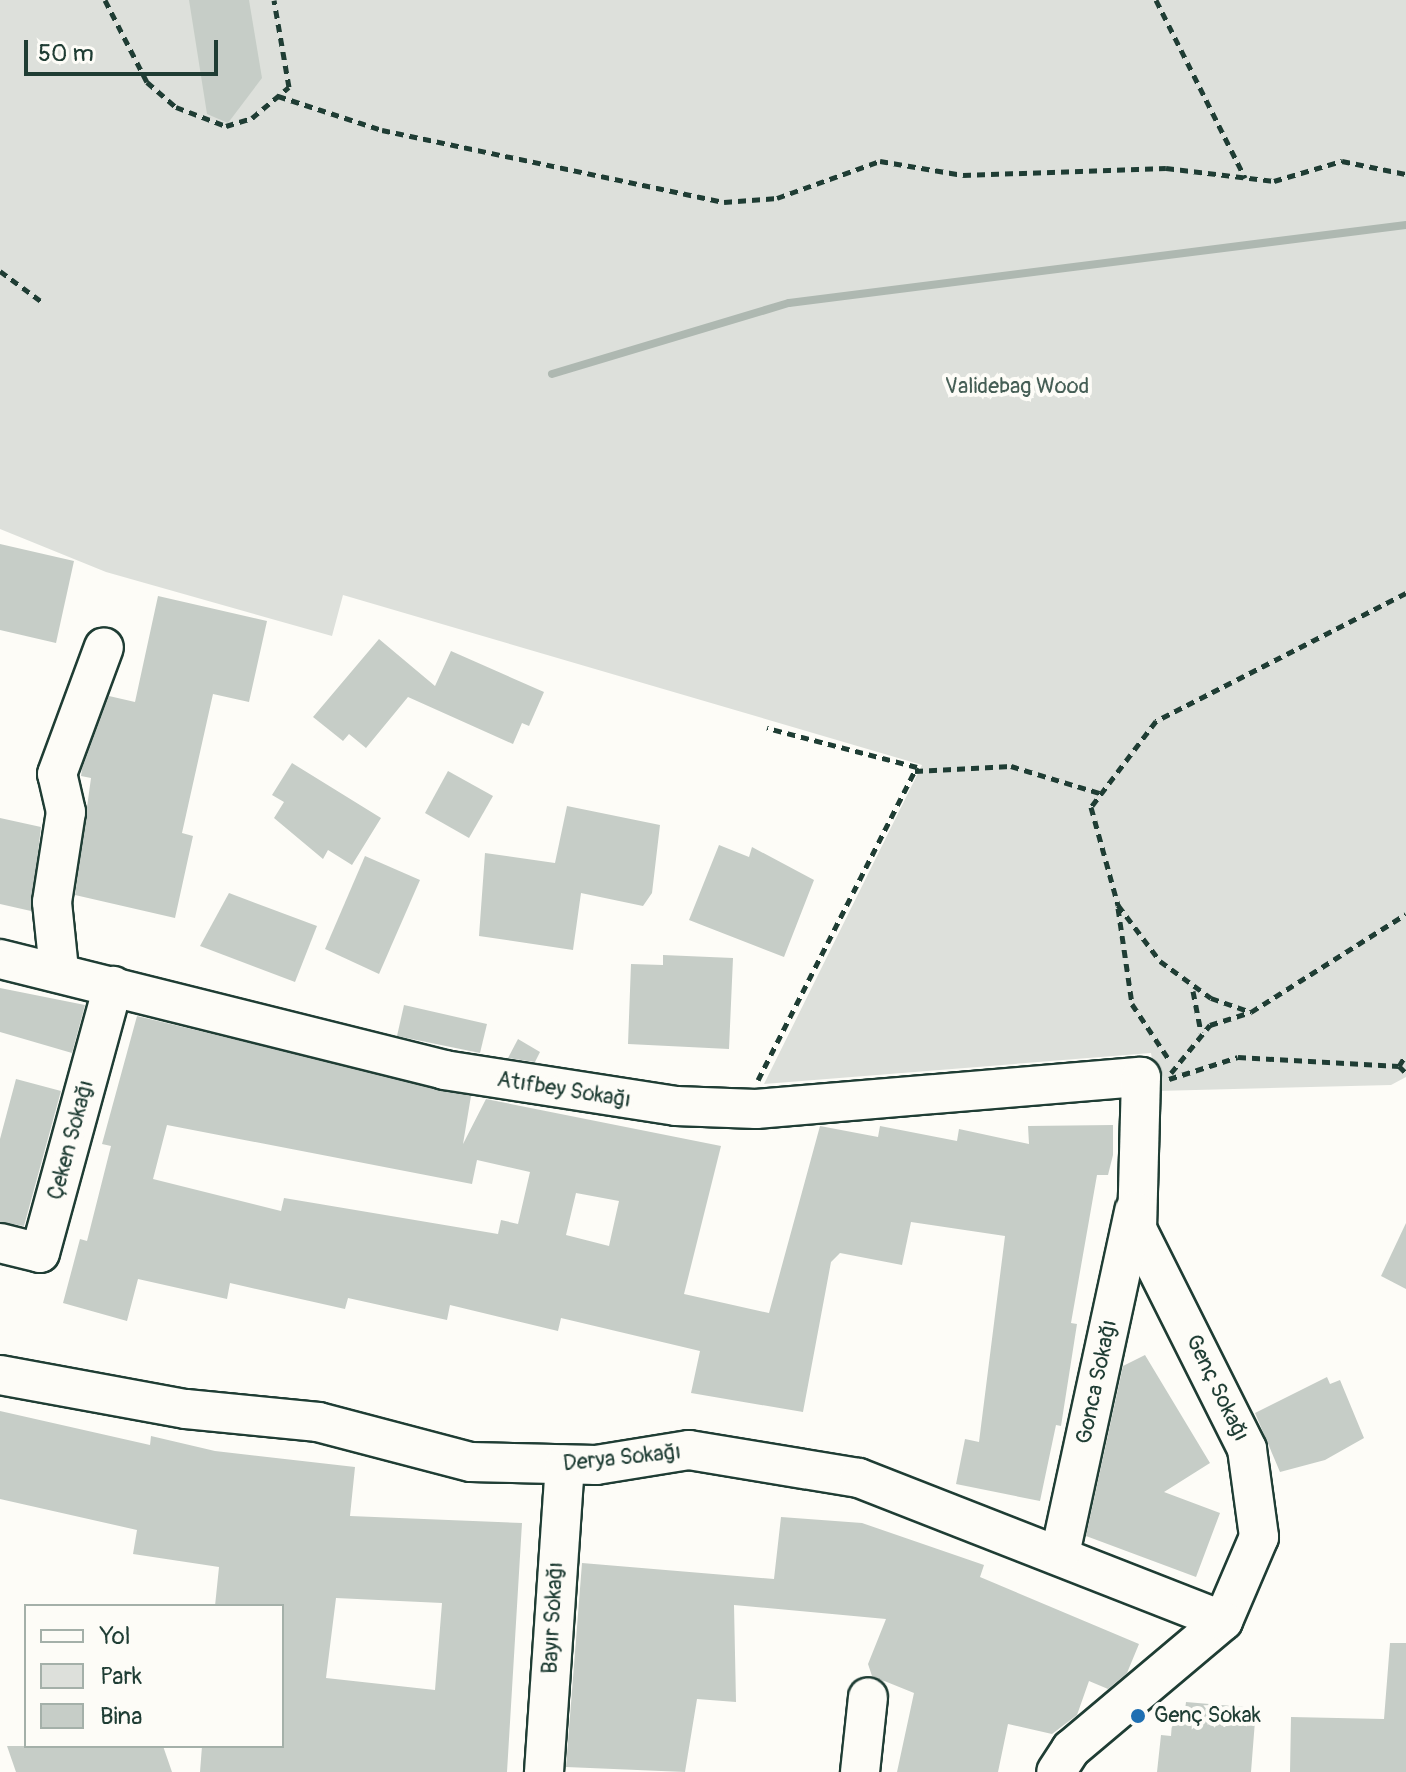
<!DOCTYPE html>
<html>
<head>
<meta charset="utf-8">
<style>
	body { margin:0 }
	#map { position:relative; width:1406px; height:1772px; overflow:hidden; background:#fdfcf7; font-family:Pangolin,sans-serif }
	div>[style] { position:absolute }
	.green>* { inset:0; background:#dde0db }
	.stream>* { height:8px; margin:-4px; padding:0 4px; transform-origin:4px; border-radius:4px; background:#aeb8b1 }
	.building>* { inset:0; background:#c6cdc7 }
	.path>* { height:5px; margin-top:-2.5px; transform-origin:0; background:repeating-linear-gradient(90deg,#1f3d34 0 8px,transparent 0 14px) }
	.roads { filter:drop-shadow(2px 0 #1f3d34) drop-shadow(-2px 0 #1f3d34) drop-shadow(0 2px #1f3d34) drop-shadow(0 -2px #1f3d34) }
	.minor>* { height:38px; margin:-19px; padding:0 19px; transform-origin:19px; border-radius:19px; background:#fdfcf7 }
	.dots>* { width:22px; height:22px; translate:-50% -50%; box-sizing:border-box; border:4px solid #fdfcf7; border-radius:50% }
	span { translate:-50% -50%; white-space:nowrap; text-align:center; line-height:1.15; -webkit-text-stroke:8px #fdfcf7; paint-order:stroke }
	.park-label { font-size:22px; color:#455e55 }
	.street-label { font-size:22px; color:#1f3d34 }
	.poi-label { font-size:22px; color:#1f3d34 }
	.left { translate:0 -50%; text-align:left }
	.legend { position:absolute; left:24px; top:1604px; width:260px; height:144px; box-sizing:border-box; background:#fdfcf7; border:2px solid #a4b0a9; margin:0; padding:10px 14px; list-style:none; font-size:24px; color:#1f3d34 }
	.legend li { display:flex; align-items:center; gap:16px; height:40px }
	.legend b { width:40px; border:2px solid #a4b0a9 }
	.scale { position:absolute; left:24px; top:40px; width:194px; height:36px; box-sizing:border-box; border:4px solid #1f3d34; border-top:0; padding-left:10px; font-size:24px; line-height:28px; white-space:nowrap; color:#1f3d34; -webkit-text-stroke:6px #fdfcf7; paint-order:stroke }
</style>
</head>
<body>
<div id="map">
	<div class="green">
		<i style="clip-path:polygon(0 0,1406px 0,1406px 1077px,1391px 1085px,1157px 1091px,1151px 1053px,764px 1084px,922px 765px,343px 595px,332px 636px,106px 572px,0 529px)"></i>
	</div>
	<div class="stream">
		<i style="left:552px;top:374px;width:247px;rotate:-16.7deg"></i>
		<i style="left:789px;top:303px;width:622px;rotate:-7.21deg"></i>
	</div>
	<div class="building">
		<i style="clip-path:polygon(189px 0,249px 0,262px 78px,228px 123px,207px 114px)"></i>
		<i style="clip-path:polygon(0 544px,74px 561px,56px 643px,0 630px)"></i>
		<i style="clip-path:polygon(158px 596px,267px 621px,249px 702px,213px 694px,182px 833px,193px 836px,175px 918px,75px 895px,91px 778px,81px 776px,82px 769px,109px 696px,135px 702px)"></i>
		<i style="clip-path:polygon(379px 639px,435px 686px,451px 651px,544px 692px,529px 726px,522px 723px,513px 744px,408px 697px,366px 748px,349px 734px,343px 741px,313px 717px)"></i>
		<i style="clip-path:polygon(292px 763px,381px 818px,352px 865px,328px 850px,323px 859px,274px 818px,284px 802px,272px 795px)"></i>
		<i style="clip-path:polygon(448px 771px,493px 796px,469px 838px,425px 813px)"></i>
		<i style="clip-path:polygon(567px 806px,660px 825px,652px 893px,643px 906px,581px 893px,573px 950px,479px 936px,485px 853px,555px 863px)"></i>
		<i style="clip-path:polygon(0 818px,41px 827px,31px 911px,0 904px)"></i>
		<i style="clip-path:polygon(719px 845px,749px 857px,752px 847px,814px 880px,784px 957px,689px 920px)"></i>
		<i style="clip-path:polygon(365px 856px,420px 880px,379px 974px,325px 949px)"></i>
		<i style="clip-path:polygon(229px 893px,317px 926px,295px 982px,200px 946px)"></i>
		<i style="clip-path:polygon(663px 955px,733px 958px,729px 1049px,628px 1044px,631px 964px,663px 965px)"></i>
		<i style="clip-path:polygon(0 988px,85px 1005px,72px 1053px,0 1032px)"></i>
		<i style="clip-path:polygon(404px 1005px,487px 1024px,480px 1053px,397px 1036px)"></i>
		<i style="clip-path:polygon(evenodd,137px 1016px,471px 1096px,463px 1144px,486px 1099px,721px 1146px,684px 1294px,769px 1313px,820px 1126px,878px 1137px,880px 1126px,957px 1141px,959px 1129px,1029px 1144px,1028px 1126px,1113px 1125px,1113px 1155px,1108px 1175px,1097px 1175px,1071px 1323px,1077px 1324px,1061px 1426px,1056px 1425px,1040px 1501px,956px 1484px,965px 1439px,979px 1442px,1005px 1236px,911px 1222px,902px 1265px,840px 1253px,831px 1262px,803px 1412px,691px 1393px,700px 1351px,561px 1318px,558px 1331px,450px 1305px,447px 1320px,348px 1298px,345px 1309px,230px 1283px,227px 1299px,138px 1279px,127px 1321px,63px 1303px,80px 1239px,87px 1241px,111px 1146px,102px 1144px,137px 1016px,167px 1125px,472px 1184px,477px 1160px,530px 1172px,518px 1224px,501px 1220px,498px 1234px,284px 1198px,281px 1211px,153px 1179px,167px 1125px,137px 1016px,576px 1193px,619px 1201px,609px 1246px,566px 1235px,576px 1193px)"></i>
		<i style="clip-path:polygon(518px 1039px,540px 1052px,535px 1062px,508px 1058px)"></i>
		<i style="clip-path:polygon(16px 1079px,61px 1091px,24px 1226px,0 1222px,0 1139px)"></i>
		<i style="clip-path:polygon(1406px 1223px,1406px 1289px,1381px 1276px)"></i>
		<i style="clip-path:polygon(1145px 1355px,1210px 1463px,1164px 1492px,1220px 1513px,1196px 1577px,1086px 1536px,1123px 1366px)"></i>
		<i style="clip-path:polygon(1327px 1377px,1330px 1384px,1340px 1380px,1364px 1438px,1325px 1460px,1280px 1472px,1255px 1413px)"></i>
		<i style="clip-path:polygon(evenodd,0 1411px,150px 1445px,151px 1436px,215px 1451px,355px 1467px,350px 1516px,522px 1523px,507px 1772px,200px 1772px,202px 1746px,282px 1746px,282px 1606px,215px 1606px,219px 1567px,133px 1554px,137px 1530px,0 1499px,0 1411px,336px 1598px,442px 1603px,435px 1690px,326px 1678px,336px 1598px)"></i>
		<i style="clip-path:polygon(781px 1517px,862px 1523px,984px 1565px,980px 1577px,1139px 1644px,1127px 1673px,1108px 1689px,1089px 1681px,1077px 1715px,1052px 1734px,1008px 1724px,998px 1772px,897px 1772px,914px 1693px,872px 1676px,868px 1664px,886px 1619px,734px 1605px,736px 1702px,697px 1699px,685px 1772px,566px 1767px,582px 1563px,774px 1579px)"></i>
		<i style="clip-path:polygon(1390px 1643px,1406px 1643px,1406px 1772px,1290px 1772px,1291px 1717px,1384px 1719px)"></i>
		<i style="clip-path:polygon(1186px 1702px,1256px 1708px,1251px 1772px,1157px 1772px,1161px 1735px,1171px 1736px,1173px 1709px,1185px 1710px)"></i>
		<i style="clip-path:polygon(7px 1746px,163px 1746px,172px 1772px,16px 1772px)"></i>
	</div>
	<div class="path">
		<i style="left:105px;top:0;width:92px;rotate:62.9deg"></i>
		<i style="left:147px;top:82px;width:38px;rotate:41deg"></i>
		<i style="left:176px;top:107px;width:53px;rotate:20.8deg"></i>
		<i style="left:226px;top:126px;width:27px;rotate:-17deg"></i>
		<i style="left:252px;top:118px;width:48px;rotate:-40deg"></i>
		<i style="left:289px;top:87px;width:88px;rotate:-99.8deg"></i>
		<i style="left:1156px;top:0;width:199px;rotate:63.4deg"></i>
		<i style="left:278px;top:96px;width:109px;rotate:18.1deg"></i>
		<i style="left:382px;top:130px;width:349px;rotate:11.9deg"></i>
		<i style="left:724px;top:202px;width:53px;rotate:-4.3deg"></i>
		<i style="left:777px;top:198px;width:109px;rotate:-19.8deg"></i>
		<i style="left:880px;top:161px;width:84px;rotate:9.6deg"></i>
		<i style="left:963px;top:175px;width:203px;rotate:-2deg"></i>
		<i style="left:1166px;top:168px;width:109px;rotate:6.9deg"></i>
		<i style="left:1274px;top:181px;width:71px;rotate:-16.4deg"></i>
		<i style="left:1342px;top:161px;width:65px;rotate:11.5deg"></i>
		<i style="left:0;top:271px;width:52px;rotate:36.4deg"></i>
		<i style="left:1406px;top:593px;width:281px;rotate:152.9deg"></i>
		<i style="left:1156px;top:721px;width:108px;rotate:127.1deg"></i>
		<i style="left:1091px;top:807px;width:102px;rotate:74.6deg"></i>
		<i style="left:1118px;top:905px;width:70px;rotate:53.1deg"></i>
		<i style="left:1160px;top:961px;width:63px;rotate:36deg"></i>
		<i style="left:1211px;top:998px;width:42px;rotate:19.3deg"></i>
		<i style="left:1251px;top:1012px;width:183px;rotate:-32.3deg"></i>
		<i style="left:915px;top:771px;width:96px;rotate:-3deg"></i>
		<i style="left:1011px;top:766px;width:93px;rotate:16.9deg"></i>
		<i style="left:1118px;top:908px;width:97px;rotate:81.7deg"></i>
		<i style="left:1132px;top:1004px;width:65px;rotate:56.3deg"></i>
		<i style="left:1193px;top:991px;width:42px;rotate:79deg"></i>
		<i style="left:1399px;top:1066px;width:13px;rotate:-58deg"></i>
		<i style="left:1171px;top:1073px;width:62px;rotate:-50.9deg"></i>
		<i style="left:1210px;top:1025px;width:43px;rotate:-17.6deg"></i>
		<i style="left:1169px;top:1079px;width:72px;rotate:-17.7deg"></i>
		<i style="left:1238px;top:1057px;width:161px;rotate:3.2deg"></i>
		<i style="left:1399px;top:1066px;width:10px;rotate:45deg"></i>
		<i style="left:758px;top:1080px;width:351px;rotate:-63.1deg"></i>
		<i style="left:917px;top:767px;width:155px;rotate:-165.4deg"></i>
	</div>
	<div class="roads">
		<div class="minor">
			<i style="left:0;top:959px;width:458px;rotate:14deg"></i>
			<i style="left:444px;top:1070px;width:235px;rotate:8.8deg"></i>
			<i style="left:676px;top:1106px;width:80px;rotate:2.1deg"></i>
			<i style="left:756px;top:1109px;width:386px;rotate:-4.8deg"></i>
			<i style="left:1141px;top:1077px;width:152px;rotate:91.5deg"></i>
			<i style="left:1137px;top:1229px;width:246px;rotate:63.4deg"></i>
			<i style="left:1247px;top:1449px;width:89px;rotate:82.2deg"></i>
			<i style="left:1259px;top:1537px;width:91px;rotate:113.2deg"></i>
			<i style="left:1223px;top:1621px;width:199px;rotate:139.9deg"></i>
			<i style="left:1071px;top:1749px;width:27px;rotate:123deg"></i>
			<i style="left:59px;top:970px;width:68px;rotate:-95.9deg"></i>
			<i style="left:52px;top:902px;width:91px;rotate:-81.2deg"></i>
			<i style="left:66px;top:812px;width:39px;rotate:-103deg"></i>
			<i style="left:57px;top:774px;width:135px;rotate:-69.7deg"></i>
			<i style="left:0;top:1243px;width:41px;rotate:14deg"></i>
			<i style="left:40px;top:1253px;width:277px;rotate:-74.7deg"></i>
			<i style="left:0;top:1375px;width:189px;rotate:10.4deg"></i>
			<i style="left:186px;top:1409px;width:133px;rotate:5.6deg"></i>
			<i style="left:318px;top:1422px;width:158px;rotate:14.7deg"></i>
			<i style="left:471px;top:1462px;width:125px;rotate:1.4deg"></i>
			<i style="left:596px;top:1465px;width:94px;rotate:-9.2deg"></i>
			<i style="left:689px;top:1450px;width:172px;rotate:9.4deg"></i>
			<i style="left:859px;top:1478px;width:391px;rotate:21.4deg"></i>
			<i style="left:1060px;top:1554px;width:351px;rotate:-77.8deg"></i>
			<i style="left:544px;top:1772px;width:308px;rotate:-86.1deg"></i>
			<i style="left:860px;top:1772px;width:75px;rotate:-83.9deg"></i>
		</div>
	</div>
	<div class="dots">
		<i style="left:1138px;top:1716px;background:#1f6fb2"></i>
	</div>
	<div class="park-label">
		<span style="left:1017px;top:387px">Validebag Wood</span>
	</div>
	<div class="street-label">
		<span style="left:564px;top:1090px;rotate:9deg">Atıfbey Sokağı</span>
		<span style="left:71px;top:1140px;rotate:-75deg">Çeken Sokağı</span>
		<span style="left:1097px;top:1382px;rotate:-78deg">Gonca Sokağı</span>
		<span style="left:1217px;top:1388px;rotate:64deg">Genç Sokağı</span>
		<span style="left:622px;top:1458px;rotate:-6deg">Derya Sokağı</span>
		<span style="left:553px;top:1618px;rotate:-87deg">Bayır Sokağı</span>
	</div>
	<div class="poi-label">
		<span class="left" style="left:1154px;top:1716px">Genç Sokak</span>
	</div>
	<ul class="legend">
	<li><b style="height:10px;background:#fdfcf7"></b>Yol</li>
	<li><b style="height:22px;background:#dde0db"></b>Park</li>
	<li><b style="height:22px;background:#c6cdc7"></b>Bina</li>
	</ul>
	<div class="scale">50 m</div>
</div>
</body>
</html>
